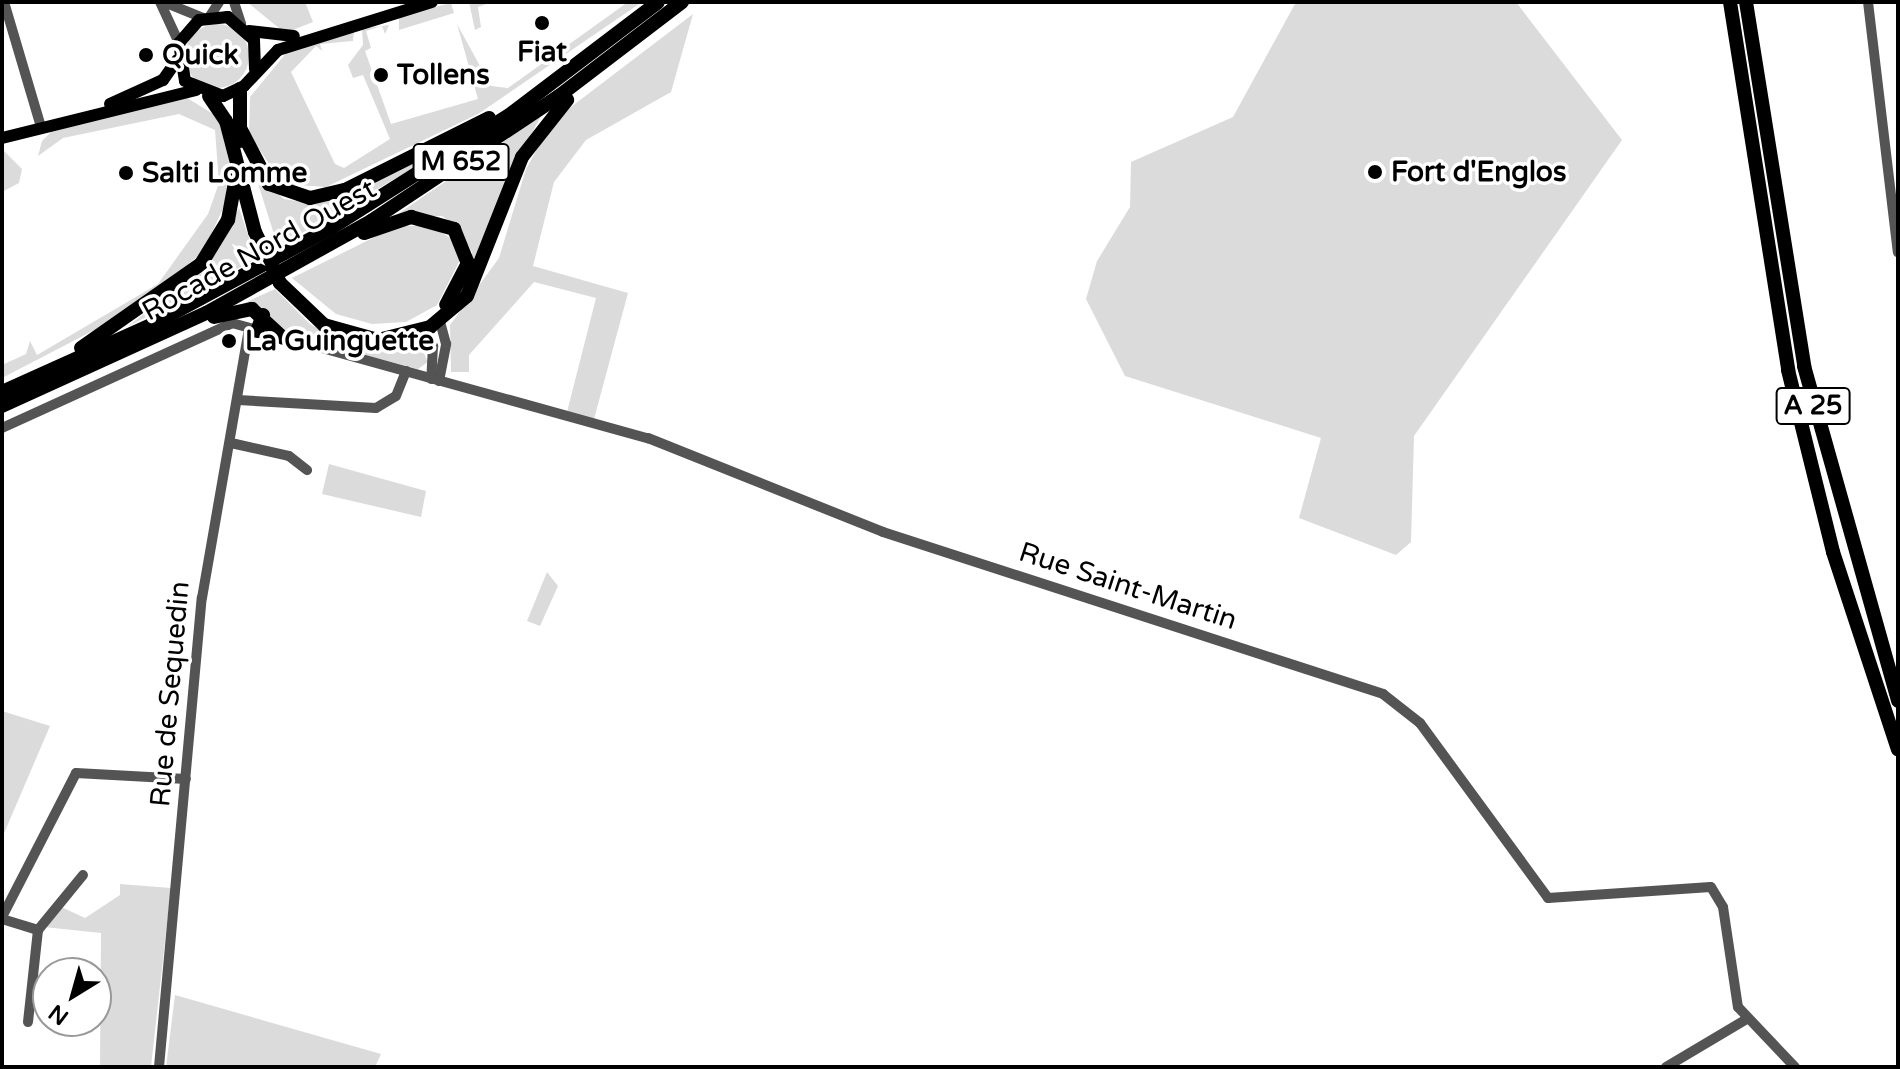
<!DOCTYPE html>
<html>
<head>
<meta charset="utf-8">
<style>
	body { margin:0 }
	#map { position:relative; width:1900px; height:1069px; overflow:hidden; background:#fff; font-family:"Varela Round",sans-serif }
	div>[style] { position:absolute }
	.green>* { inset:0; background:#dbdbdb }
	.round { border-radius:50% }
	.minor>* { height:10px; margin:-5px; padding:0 5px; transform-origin:5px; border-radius:5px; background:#545454 }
	.major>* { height:12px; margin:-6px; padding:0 6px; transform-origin:6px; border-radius:6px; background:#000 }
	.highway>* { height:14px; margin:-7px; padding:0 7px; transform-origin:7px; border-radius:7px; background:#000 }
	.dots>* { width:22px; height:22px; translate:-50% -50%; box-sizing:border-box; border:4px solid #fff; border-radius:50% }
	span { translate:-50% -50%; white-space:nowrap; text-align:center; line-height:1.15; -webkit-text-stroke:7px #fff; paint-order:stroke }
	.shield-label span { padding:2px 6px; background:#fff; border:2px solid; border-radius:6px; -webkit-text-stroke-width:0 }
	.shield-label { font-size:26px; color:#000; font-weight:700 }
	.poi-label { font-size:28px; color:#000; font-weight:700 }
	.left { translate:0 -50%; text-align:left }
	.street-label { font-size:28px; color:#000 }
	.frame { position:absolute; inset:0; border:4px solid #000; pointer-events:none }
	.north { position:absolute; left:32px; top:957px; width:80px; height:80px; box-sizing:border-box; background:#fff; border:2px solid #999; border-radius:50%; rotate:217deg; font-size:22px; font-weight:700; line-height:32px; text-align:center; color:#000 }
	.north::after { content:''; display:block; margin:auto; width:28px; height:36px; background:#000; clip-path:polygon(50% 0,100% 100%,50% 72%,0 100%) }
</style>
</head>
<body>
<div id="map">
	<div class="green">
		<i style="clip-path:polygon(247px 2px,305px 2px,313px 22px,285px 33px)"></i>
		<i style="clip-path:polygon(469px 2px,492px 2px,478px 7px,481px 27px,475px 30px)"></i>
		<i style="clip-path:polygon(628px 2px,642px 2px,478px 114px,326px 187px,282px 184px,249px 133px,250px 97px,287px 52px,354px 31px,353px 41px,320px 44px,322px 51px,316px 46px,291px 72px,335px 164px,344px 168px,390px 139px,363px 75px,353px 78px,348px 65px,363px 45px,362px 29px,389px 25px,385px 34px,382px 26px,366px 31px,371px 48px,365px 51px,391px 124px,478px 99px,457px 24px,491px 86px,508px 88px)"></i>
		<i style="clip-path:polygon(1296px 2px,1516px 2px,1622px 140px,1414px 436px,1411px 542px,1396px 555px,1299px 518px,1321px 438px,1125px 376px,1086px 299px,1097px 261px,1130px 207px,1131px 162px,1233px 117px)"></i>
		<i style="clip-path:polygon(451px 3px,454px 13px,399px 30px,399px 16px)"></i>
		<i style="clip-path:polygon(693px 14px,671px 92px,586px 140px,554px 182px,533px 266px,628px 293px,594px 419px,567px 412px,596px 298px,534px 282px,469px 355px,469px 372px,451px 372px,450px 325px,499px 258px,526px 169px,544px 137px,567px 110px)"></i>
		<i class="round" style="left:185px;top:24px;width:64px;height:64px"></i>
		<i style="clip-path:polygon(184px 96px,218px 117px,229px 161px,225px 204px,203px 252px,131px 311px,2px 378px,2px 365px,26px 354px,30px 341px,37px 355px,158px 284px,208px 214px,219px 183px,215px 130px,179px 114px,63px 138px,38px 156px,42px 141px,51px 132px)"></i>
		<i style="clip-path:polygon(541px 116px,503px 187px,472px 274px,472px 252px,458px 227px,442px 216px,395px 216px)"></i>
		<i style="clip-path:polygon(2px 149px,22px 169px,19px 183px,2px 192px)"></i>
		<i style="clip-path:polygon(440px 151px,415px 167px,278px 247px,255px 174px,284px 199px,315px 204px)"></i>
		<i style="clip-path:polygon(239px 208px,256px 259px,127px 327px,208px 264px)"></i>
		<i style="clip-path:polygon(397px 226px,432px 226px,453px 240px,460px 260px,437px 305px,406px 322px,372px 324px,336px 314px,292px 278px)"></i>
		<i style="clip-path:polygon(275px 289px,310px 324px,338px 340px,365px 347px,418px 340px,428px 362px,418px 369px,285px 334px,266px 311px,240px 305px)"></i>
		<i style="clip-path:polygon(329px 464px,426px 491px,421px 517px,322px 494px)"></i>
		<i style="clip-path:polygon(547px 572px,558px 586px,540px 626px,527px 621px)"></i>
		<i style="clip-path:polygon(2px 711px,50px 726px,2px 838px)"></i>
		<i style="clip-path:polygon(120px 884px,171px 888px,151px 1067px,100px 1067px,101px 933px,44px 927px,57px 905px,85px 918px,120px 895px)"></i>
		<i style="clip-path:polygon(175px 995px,381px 1054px,375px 1067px,166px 1067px)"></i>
	</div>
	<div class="minor">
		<i style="left:4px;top:2px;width:130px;rotate:73.5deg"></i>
		<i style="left:160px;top:2px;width:45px;rotate:65.1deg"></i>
		<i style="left:164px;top:2px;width:42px;rotate:22.3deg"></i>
		<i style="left:234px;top:2px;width:23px;rotate:72deg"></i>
		<i style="left:1868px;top:2px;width:252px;rotate:83.2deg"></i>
		<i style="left:210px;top:16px;width:17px;rotate:-57deg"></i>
		<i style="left:411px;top:335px;width:25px;rotate:27deg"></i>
		<i style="left:433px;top:346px;width:33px;rotate:93deg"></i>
		<i style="left:439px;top:381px;width:38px;rotate:-79deg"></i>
		<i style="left:446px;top:344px;width:23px;rotate:-105deg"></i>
		<i style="left:238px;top:400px;width:138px;rotate:3.3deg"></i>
		<i style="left:376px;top:408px;width:23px;rotate:-31deg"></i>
		<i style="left:396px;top:396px;width:27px;rotate:-68deg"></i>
		<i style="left:2px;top:428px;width:253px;rotate:-24.5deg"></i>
		<i style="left:232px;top:323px;width:432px;rotate:15.5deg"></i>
		<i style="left:648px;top:438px;width:253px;rotate:21.8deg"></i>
		<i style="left:883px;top:532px;width:526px;rotate:17.95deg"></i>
		<i style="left:1383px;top:694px;width:47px;rotate:38.1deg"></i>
		<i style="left:1420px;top:723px;width:217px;rotate:53.8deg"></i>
		<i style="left:1548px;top:898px;width:163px;rotate:-3.9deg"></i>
		<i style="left:1711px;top:887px;width:23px;rotate:59deg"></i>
		<i style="left:1723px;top:907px;width:101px;rotate:81.5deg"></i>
		<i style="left:1738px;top:1007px;width:83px;rotate:46.5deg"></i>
		<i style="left:231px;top:443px;width:59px;rotate:12.6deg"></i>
		<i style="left:289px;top:456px;width:23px;rotate:38deg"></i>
		<i style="left:2px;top:917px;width:162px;rotate:-62.8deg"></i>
		<i style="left:76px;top:773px;width:110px;rotate:3.1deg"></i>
		<i style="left:2px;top:919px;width:38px;rotate:17deg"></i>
		<i style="left:28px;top:1022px;width:93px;rotate:-83.8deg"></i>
		<i style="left:38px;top:930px;width:71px;rotate:-50.7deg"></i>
		<i style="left:159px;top:1067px;width:471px;rotate:-84.8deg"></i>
		<i style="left:202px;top:598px;width:273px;rotate:-80.1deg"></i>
		<i style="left:1666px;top:1067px;width:92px;rotate:-30.7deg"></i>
	</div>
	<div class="major">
		<i style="left:249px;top:31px;width:45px;rotate:6.3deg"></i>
		<i style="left:255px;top:69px;width:29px;rotate:-92deg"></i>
		<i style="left:254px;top:40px;width:35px;rotate:-139deg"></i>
		<i style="left:228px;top:17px;width:29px;rotate:174deg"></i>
		<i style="left:199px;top:20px;width:30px;rotate:131deg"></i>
		<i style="left:179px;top:43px;width:38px;rotate:81deg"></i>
		<i style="left:185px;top:81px;width:41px;rotate:21.5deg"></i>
		<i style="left:223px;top:96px;width:23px;rotate:-25deg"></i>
		<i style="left:244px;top:86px;width:50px;rotate:-46.6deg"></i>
		<i style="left:278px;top:50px;width:161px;rotate:-17.3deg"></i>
		<i style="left:110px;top:104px;width:58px;rotate:-24.4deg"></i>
		<i style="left:163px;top:80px;width:24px;rotate:-55deg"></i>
		<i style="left:2px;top:138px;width:200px;rotate:-13.9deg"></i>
	</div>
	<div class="highway">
		<i style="left:1730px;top:2px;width:373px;rotate:81deg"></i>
		<i style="left:1788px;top:370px;width:187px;rotate:76.1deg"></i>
		<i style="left:1833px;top:552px;width:208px;rotate:71.8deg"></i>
		<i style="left:1746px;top:2px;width:369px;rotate:80.9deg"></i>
		<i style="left:1804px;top:366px;width:348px;rotate:74.3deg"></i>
		<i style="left:240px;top:89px;width:52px;rotate:90deg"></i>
		<i style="left:209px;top:96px;width:30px;rotate:56deg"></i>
		<i style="left:226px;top:121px;width:115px;rotate:75.4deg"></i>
		<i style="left:255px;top:232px;width:57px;rotate:63.9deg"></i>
		<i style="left:280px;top:283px;width:61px;rotate:43.7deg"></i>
		<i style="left:324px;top:325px;width:56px;rotate:15.5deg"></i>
		<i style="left:378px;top:340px;width:54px;rotate:-14deg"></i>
		<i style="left:430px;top:327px;width:48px;rotate:-40deg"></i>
		<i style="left:467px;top:296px;width:149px;rotate:-68.4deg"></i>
		<i style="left:522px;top:157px;width:73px;rotate:-51.7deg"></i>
		<i style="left:241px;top:130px;width:61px;rotate:62.6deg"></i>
		<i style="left:269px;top:184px;width:43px;rotate:18.9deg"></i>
		<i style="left:310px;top:198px;width:36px;rotate:-13deg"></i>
		<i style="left:345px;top:190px;width:161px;rotate:-26.6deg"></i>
		<i style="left:364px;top:233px;width:50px;rotate:-18.8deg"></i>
		<i style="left:411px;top:217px;width:45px;rotate:15.6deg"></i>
		<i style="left:454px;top:229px;width:37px;rotate:68deg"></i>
		<i style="left:468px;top:263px;width:47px;rotate:117.6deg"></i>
		<i style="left:214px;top:317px;width:39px;rotate:-12deg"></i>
		<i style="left:252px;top:309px;width:42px;rotate:43.1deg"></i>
		<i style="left:257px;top:331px;width:17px;rotate:-69deg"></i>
		<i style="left:81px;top:348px;width:146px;rotate:-35deg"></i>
		<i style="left:201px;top:264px;width:52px;rotate:-58.5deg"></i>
		<i style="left:228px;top:220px;width:44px;rotate:-79.5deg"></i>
		<i style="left:2px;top:392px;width:163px;rotate:-24.2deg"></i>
		<i style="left:151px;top:325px;width:204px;rotate:-28.3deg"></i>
		<i style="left:331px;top:228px;width:214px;rotate:-32.4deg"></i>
		<i style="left:512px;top:113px;width:183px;rotate:-37.2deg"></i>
		<i style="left:2px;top:406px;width:224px;rotate:-24.5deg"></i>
		<i style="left:206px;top:313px;width:189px;rotate:-29.1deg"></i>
		<i style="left:371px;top:221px;width:226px;rotate:-33.6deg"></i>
		<i style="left:559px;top:96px;width:155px;rotate:-37.4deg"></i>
	</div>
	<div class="dots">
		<i style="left:542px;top:23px;background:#000"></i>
		<i style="left:146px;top:55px;background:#000"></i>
		<i style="left:381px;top:75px;background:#000"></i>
		<i style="left:1375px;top:172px;background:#000"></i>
		<i style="left:126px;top:173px;background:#000"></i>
		<i style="left:229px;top:341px;background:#000"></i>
	</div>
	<div class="shield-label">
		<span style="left:461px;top:162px">M 652</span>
		<span style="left:1813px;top:406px">A 25</span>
	</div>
	<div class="poi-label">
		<span style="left:542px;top:52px">Fiat</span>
		<span class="left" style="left:162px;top:55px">Quick</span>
		<span class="left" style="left:397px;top:75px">Tollens</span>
		<span class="left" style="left:1391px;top:172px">Fort d'Englos</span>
		<span class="left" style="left:142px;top:173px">Salti Lomme</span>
		<span class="left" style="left:245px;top:341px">La Guinguette</span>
	</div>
	<div class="street-label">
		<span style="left:259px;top:250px;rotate:-29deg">Rocade Nord Ouest</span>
		<span style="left:1128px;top:586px;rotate:18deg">Rue Saint-Martin</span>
		<span style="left:170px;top:694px;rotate:-85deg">Rue de Sequedin</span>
	</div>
	<div class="frame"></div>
	<div class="north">N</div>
</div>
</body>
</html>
